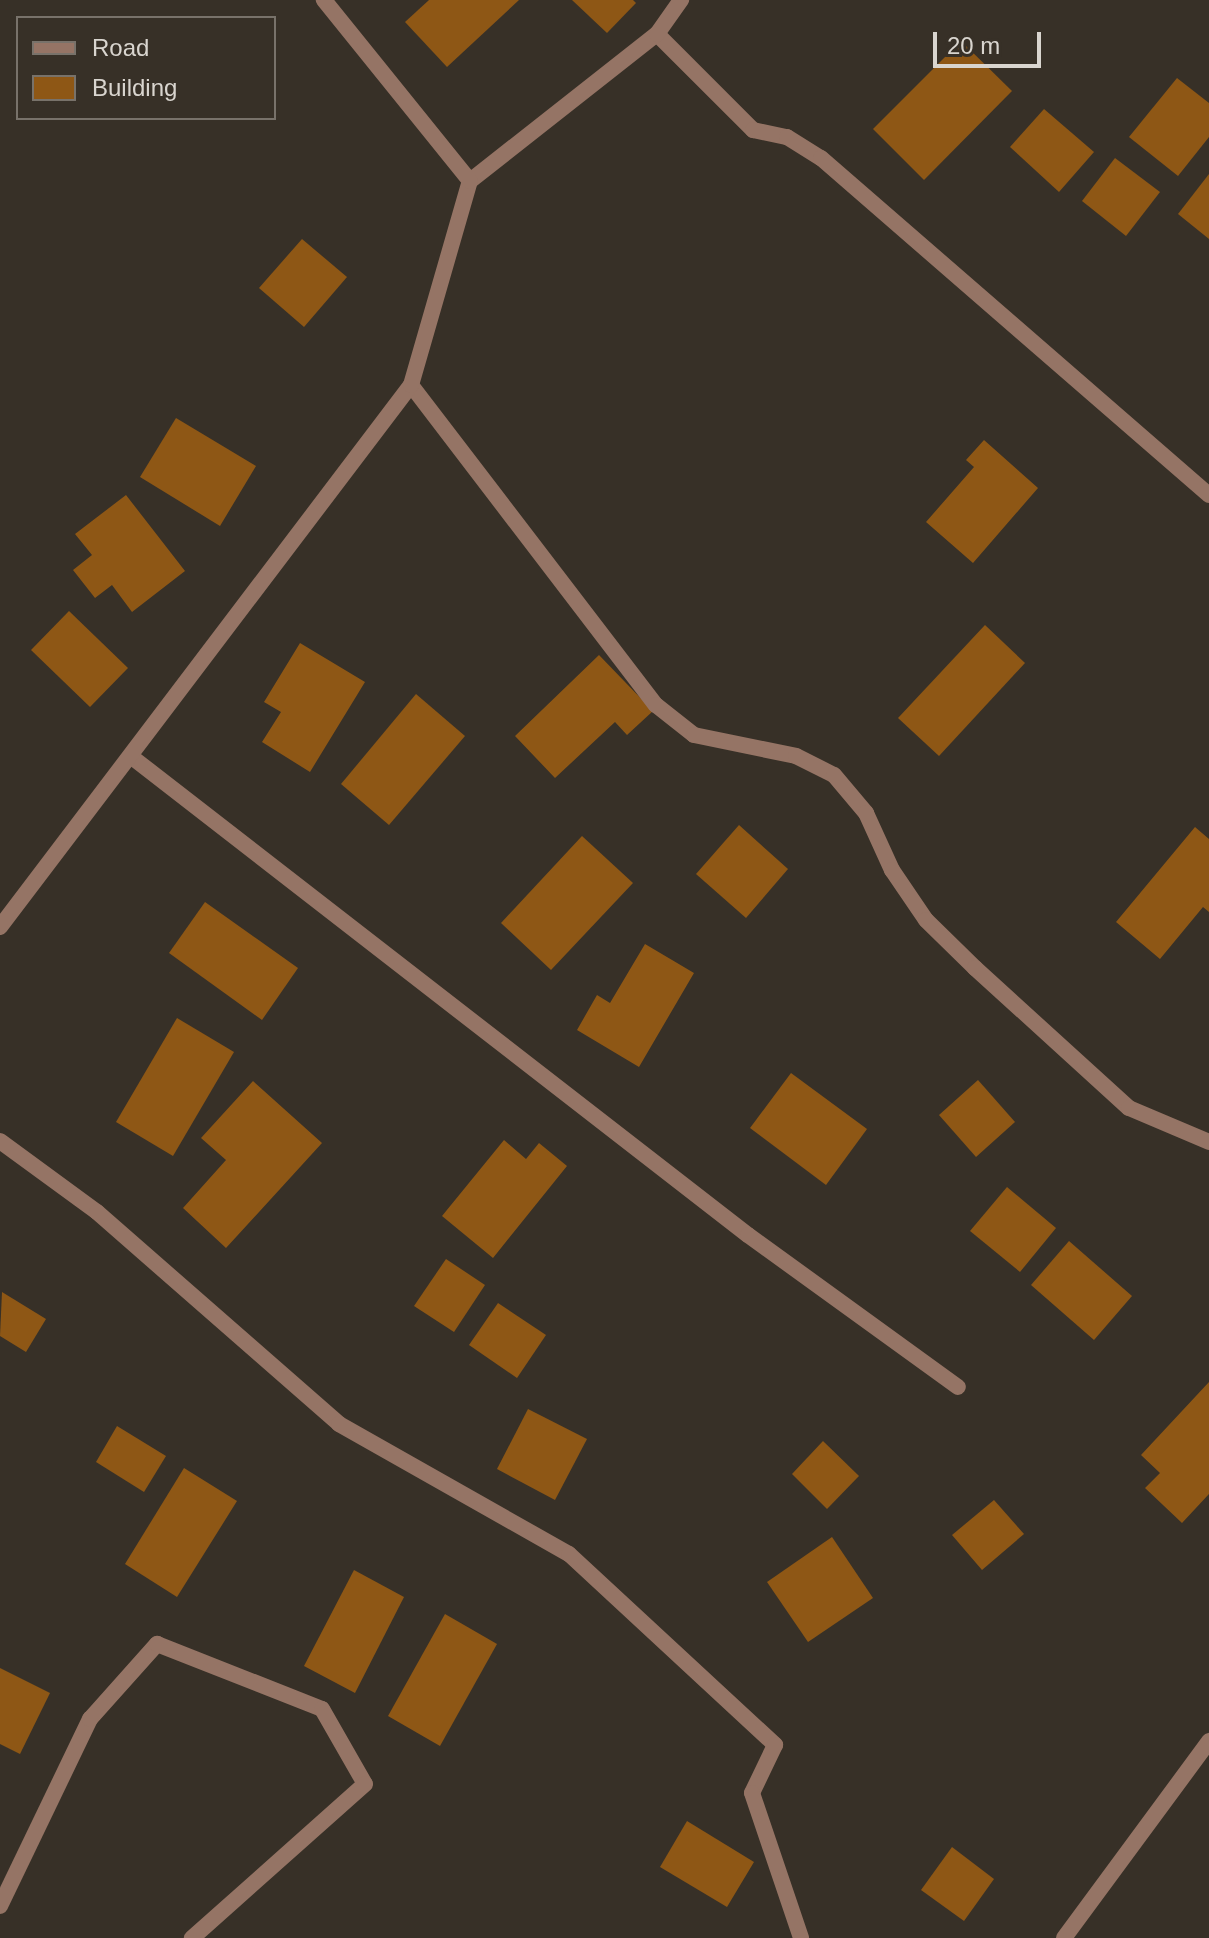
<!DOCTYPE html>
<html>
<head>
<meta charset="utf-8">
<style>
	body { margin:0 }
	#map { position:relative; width:1209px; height:1938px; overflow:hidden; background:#373027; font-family:Helvetica,sans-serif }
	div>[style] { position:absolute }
	.building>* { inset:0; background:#8e5715 }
	.minor>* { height:16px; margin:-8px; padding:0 8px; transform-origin:8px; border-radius:8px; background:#957465 }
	span { translate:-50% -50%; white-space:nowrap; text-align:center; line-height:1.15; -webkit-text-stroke:6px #373027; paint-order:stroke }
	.legend { position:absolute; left:16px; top:16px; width:260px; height:104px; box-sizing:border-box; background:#373027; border:2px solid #78726a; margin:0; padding:10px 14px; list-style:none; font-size:24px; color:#d9d5cf }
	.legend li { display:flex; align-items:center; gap:16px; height:40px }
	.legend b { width:40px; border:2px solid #78726a }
	.scale { position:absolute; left:933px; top:32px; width:108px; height:36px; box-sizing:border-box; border:4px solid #d9d5cf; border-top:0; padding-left:10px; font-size:24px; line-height:28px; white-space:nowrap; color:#d9d5cf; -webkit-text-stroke:6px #373027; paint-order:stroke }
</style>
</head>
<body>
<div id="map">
	<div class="building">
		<i style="clip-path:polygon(429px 0,519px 0,447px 67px,405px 22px)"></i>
		<i style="clip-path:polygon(572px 0,633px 0,636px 3px,607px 33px)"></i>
		<i style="clip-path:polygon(961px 41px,1012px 91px,924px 180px,873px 129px)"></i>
		<i style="clip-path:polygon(1177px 78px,1209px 103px,1209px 137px,1178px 176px,1129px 137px)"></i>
		<i style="clip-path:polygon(1044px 109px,1094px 152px,1059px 192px,1010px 147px)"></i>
		<i style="clip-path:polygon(1115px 158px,1160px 192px,1126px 236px,1082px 201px)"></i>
		<i style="clip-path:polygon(1209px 174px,1209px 239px,1178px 214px)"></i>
		<i style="clip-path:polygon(302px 239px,347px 277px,304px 327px,259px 288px)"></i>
		<i style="clip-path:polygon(176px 418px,256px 466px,220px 526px,140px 477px)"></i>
		<i style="clip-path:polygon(984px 440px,1038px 488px,973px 563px,926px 522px,974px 467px,966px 460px)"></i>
		<i style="clip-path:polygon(126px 495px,185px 571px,132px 612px,112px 585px,95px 598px,73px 570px,92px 555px,75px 534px)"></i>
		<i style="clip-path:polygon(69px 611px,128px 668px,90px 707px,31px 650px)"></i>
		<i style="clip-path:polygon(985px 625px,1025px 663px,939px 756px,898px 718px)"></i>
		<i style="clip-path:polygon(300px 643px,365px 682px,310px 772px,262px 742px,281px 712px,264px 702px)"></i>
		<i style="clip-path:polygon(599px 655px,653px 711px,627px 735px,615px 722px,555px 778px,515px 736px)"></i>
		<i style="clip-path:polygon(416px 694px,465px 736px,389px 825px,341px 784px)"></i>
		<i style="clip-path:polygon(739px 825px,788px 869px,746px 918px,696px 874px)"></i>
		<i style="clip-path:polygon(1195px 827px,1209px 839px,1209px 912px,1203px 907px,1160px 959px,1116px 922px)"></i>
		<i style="clip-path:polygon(582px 836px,633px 883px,551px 970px,501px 923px)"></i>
		<i style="clip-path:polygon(205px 902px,298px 968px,262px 1020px,169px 953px)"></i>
		<i style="clip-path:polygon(645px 944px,694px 973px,639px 1067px,577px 1030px,597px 995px,610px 1003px)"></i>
		<i style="clip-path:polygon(177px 1018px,234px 1052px,173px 1156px,116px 1122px)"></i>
		<i style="clip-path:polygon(791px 1073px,867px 1129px,826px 1185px,750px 1128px)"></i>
		<i style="clip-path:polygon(978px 1080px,1015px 1122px,976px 1157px,939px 1115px)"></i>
		<i style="clip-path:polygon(253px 1081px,322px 1143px,226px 1248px,183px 1208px,226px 1160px,201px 1138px)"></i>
		<i style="clip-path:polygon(504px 1140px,526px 1159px,539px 1143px,567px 1166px,493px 1258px,442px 1216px)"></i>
		<i style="clip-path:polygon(1007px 1187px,1056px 1228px,1020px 1272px,970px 1231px)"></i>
		<i style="clip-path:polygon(1069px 1241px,1132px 1296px,1094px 1340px,1031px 1285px)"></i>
		<i style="clip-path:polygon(446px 1259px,485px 1285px,454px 1332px,414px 1306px)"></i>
		<i style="clip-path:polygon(2px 1292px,46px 1319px,26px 1352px,0 1336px)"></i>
		<i style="clip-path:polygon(498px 1303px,546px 1335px,517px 1378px,469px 1345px)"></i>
		<i style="clip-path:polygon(1209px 1382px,1209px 1494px,1182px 1523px,1145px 1488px,1160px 1473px,1141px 1455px)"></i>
		<i style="clip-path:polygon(528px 1409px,587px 1439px,555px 1500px,497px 1469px)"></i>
		<i style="clip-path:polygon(117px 1426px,166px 1456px,144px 1492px,96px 1462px)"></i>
		<i style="clip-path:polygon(823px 1441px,859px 1476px,827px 1509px,792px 1474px)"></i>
		<i style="clip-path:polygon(184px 1468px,237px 1501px,177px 1597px,125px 1564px)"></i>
		<i style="clip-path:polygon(994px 1500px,1024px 1534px,982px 1570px,952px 1535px)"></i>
		<i style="clip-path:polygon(832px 1537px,873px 1598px,808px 1642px,767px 1582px)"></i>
		<i style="clip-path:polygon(354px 1570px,404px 1597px,355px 1693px,304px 1666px)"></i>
		<i style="clip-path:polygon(445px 1614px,497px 1644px,440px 1746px,388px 1716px)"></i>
		<i style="clip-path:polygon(0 1668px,50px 1693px,20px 1754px,0 1744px)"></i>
		<i style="clip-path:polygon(687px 1821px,754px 1862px,727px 1907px,660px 1867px)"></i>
		<i style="clip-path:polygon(952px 1847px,994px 1879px,964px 1921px,921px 1890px)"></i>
	</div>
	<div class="minor">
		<i style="left:657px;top:34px;width:136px;rotate:45deg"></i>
		<i style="left:753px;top:130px;width:35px;rotate:12deg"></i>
		<i style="left:787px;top:137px;width:40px;rotate:32deg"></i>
		<i style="left:821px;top:158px;width:514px;rotate:40.98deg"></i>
		<i style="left:470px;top:181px;width:238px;rotate:-38.2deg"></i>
		<i style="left:657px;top:34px;width:42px;rotate:-54.8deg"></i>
		<i style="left:411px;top:385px;width:403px;rotate:52.6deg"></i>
		<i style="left:656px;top:705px;width:48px;rotate:38.3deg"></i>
		<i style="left:694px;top:735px;width:104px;rotate:11.6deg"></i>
		<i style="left:796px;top:756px;width:42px;rotate:26.6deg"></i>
		<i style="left:834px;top:775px;width:50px;rotate:49.9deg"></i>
		<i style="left:866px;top:813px;width:63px;rotate:65.5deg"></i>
		<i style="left:892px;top:870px;width:60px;rotate:55.8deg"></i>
		<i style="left:926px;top:920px;width:69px;rotate:44.4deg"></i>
		<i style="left:975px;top:968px;width:208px;rotate:42.3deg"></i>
		<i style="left:1129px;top:1108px;width:87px;rotate:23deg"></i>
		<i style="left:133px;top:758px;width:778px;rotate:37.8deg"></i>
		<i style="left:748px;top:1235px;width:259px;rotate:35.9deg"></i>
		<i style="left:0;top:927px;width:680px;rotate:-52.83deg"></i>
		<i style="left:411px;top:385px;width:212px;rotate:-73.9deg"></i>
		<i style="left:470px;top:181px;width:233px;rotate:-128.9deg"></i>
		<i style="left:0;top:1141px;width:120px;rotate:36.2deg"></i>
		<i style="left:97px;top:1212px;width:322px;rotate:41.2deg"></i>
		<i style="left:339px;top:1424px;width:264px;rotate:29.5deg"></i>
		<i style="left:569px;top:1554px;width:281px;rotate:42.8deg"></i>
		<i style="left:775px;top:1745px;width:53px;rotate:115.6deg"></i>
		<i style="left:752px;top:1793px;width:153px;rotate:71.3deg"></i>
		<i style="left:0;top:1906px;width:208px;rotate:-64.3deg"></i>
		<i style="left:90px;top:1719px;width:101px;rotate:-48.2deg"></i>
		<i style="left:157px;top:1644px;width:177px;rotate:21.5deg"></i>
		<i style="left:322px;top:1709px;width:86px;rotate:60.2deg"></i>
		<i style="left:365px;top:1784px;width:232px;rotate:138.3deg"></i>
		<i style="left:1064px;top:1938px;width:245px;rotate:-53.6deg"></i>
	</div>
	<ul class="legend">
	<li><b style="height:10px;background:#957465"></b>Road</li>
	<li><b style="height:22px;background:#8e5715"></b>Building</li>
	</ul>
	<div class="scale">20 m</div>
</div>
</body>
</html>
